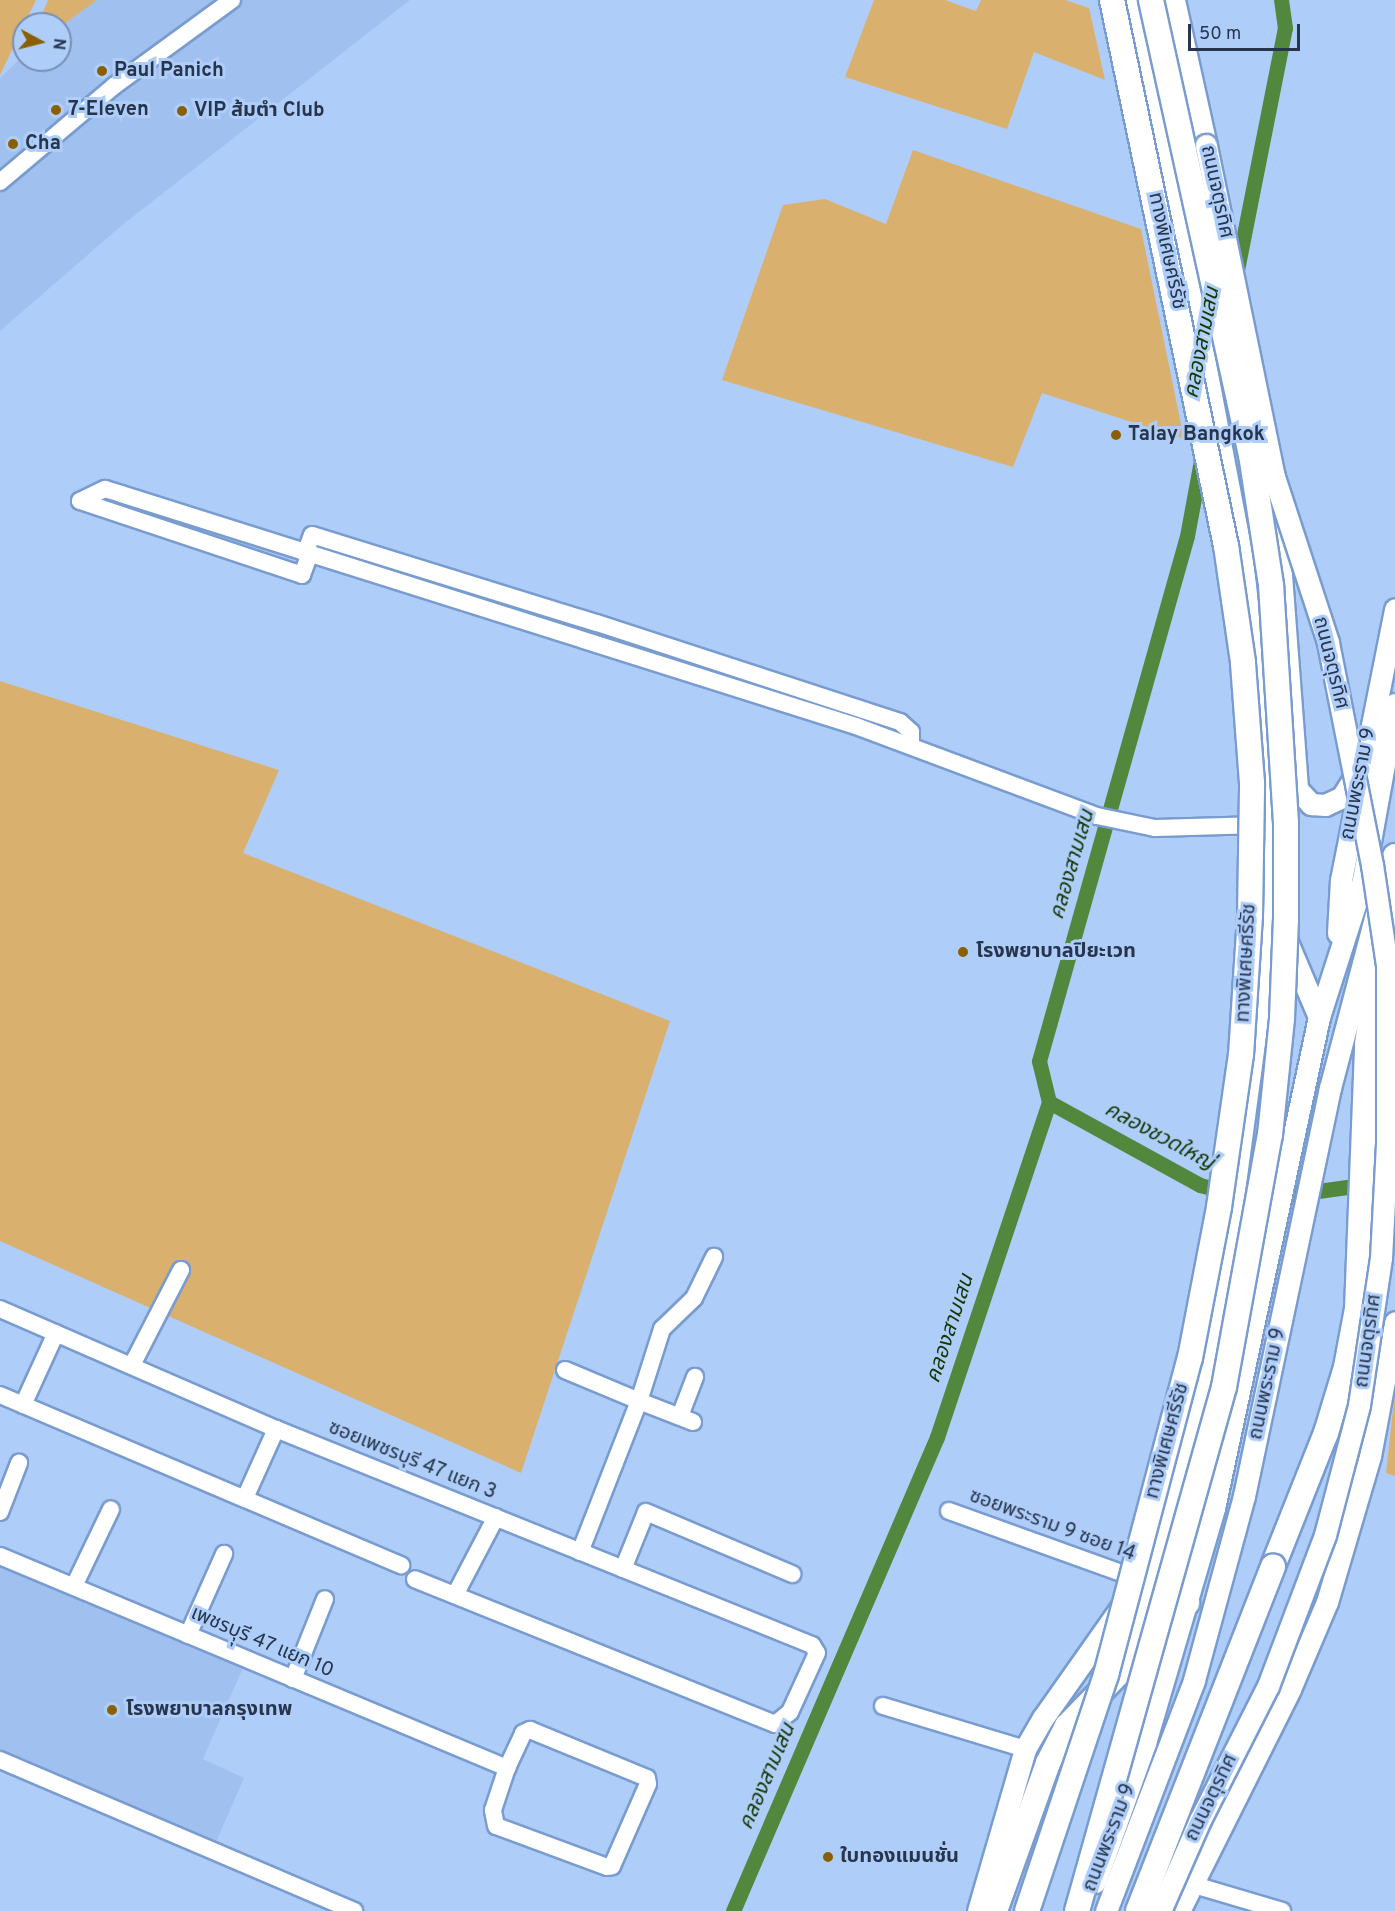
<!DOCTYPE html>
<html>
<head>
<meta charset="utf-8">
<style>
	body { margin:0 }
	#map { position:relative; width:1395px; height:1911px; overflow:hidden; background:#afcdf9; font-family:Overpass,"Noto Sans Thai",sans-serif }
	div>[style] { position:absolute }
	.built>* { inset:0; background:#a0c0f0 }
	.green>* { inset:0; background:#dab06e }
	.canal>* { height:15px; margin:-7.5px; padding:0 7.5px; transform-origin:7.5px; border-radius:7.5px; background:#52873e }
	.roads { filter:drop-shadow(2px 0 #799cd0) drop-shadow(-2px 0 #799cd0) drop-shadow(0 2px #799cd0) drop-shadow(0 -2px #799cd0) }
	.minor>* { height:16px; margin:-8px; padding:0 8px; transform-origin:8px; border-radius:8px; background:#fff }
	.major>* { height:21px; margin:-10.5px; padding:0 10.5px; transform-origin:10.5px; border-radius:10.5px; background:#fff }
	.highway>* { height:24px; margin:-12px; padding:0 12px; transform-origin:12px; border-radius:12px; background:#fff }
	.bridges { filter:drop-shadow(2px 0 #799cd0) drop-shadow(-2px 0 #799cd0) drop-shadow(0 2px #799cd0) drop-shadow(0 -2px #799cd0) }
	.major-bridge>* { height:21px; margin:-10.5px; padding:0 10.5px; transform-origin:10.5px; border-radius:10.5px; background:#fff }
	.highway-bridge>* { height:24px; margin:-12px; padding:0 12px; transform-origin:12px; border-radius:12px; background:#fff }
	.dots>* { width:16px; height:16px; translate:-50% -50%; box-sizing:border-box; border:3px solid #afcdf9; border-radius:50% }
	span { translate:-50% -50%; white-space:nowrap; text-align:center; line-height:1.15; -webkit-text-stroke:6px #afcdf9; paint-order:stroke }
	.poi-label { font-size:20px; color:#26354b; font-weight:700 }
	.left { translate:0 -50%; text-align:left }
	.street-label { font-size:20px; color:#26354b }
	.water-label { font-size:21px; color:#133702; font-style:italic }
	.north { position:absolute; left:12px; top:12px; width:60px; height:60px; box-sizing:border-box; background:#afcdf9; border:2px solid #7890b3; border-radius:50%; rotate:97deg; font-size:16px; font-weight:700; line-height:24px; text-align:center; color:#26354b }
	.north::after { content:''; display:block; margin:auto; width:21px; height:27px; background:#8a5f00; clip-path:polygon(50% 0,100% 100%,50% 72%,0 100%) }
	.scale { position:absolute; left:1188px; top:24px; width:112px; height:27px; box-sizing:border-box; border:3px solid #26354b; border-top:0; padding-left:8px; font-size:18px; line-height:21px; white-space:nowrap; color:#26354b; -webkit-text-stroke:4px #afcdf9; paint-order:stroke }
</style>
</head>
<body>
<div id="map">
	<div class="built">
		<i style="clip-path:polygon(97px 0,410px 0,121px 226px,0 331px,0 78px,24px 55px,24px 60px,60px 60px,60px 27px)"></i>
		<i style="clip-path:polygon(0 1554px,246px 1661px,203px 1759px,244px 1778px,209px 1858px,0 1769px)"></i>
	</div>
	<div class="green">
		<i style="clip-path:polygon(0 0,36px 0,0 75px)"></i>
		<i style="clip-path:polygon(48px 0,97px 0,60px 27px,60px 24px,38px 24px)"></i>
		<i style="clip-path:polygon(874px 0,945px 0,976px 11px,981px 0,1065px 0,1089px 8px,1105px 80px,1034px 52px,1007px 129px,845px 77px)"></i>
		<i style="clip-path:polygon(913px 150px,1141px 229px,1184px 439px,1042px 393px,1013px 467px,722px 380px,783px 205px,825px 199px,886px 224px)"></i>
		<i style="clip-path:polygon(0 681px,279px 770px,243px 853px,670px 1021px,521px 1473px,0 1241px)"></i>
		<i style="clip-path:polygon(1395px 1392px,1395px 1476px,1386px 1473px)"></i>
	</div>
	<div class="canal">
		<i style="left:1236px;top:275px;width:252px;rotate:-78.8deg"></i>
		<i style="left:1285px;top:28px;width:28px;rotate:-98deg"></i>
		<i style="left:1214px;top:393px;width:48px;rotate:-79.2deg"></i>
		<i style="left:1049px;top:1102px;width:172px;rotate:28.8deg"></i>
		<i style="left:1200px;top:1185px;width:30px;rotate:15deg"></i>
		<i style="left:1274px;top:1197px;width:96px;rotate:-7.8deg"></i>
		<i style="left:733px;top:1911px;width:516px;rotate:-66.71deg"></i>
		<i style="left:937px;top:1437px;width:353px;rotate:-71.5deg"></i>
		<i style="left:1049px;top:1102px;width:42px;rotate:-103.7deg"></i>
		<i style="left:1039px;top:1061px;width:545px;rotate:-74.26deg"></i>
		<i style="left:1187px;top:536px;width:82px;rotate:-79.5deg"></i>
	</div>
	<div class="roads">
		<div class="minor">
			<i style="left:0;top:182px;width:149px;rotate:-40.1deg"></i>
			<i style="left:114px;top:86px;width:146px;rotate:-36.1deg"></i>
			<i style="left:80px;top:501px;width:28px;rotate:-26deg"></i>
			<i style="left:105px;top:489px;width:17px;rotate:17deg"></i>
			<i style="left:121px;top:494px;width:771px;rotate:17.52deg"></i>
			<i style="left:856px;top:726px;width:257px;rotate:20.5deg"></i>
			<i style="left:1097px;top:816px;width:59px;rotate:11.7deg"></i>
			<i style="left:1155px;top:828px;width:106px;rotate:-1.6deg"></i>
			<i style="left:80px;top:501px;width:234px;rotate:18.4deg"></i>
			<i style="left:302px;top:575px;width:20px;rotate:-70deg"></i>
			<i style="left:305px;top:554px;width:20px;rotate:-70deg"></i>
			<i style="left:312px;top:535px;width:298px;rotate:17.2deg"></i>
			<i style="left:597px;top:623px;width:319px;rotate:18.1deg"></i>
			<i style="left:900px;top:722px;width:15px;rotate:42deg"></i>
			<i style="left:911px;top:732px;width:14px;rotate:90deg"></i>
			<i style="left:0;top:1309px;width:301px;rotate:23.5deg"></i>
			<i style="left:276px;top:1429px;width:578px;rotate:21.95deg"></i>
			<i style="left:812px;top:1645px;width:9px;rotate:58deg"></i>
			<i style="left:817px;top:1653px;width:65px;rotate:114.6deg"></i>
			<i style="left:790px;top:1712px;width:19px;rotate:141deg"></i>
			<i style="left:775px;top:1724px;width:388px;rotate:-158.1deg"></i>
			<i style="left:132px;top:1365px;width:107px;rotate:-62.7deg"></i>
			<i style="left:565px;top:1370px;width:80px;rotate:22.7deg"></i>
			<i style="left:639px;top:1401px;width:162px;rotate:111.3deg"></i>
			<i style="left:0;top:1395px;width:436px;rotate:23deg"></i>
			<i style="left:23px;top:1405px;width:79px;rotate:-65.4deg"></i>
			<i style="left:680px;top:1416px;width:42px;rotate:-69deg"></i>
			<i style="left:693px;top:1422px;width:58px;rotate:-158.7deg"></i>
			<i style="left:639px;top:1401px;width:76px;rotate:-72.3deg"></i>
			<i style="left:662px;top:1329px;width:45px;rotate:-44.1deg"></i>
			<i style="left:694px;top:1298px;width:46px;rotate:-64deg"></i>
			<i style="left:245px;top:1498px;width:76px;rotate:-65.8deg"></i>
			<i style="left:949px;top:1511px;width:204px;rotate:19.8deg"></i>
			<i style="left:0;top:1512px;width:53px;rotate:-68.8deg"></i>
			<i style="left:0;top:1556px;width:550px;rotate:22.69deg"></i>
			<i style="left:623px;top:1569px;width:61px;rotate:-68deg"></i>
			<i style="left:646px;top:1512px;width:159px;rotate:23deg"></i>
			<i style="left:74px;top:1586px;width:85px;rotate:-64.3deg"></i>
			<i style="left:455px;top:1595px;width:88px;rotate:-62.3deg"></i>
			<i style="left:188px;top:1635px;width:89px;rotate:-66deg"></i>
			<i style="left:293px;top:1679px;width:86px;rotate:-68.2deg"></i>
			<i style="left:883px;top:1706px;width:148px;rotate:16.8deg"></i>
			<i style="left:530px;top:1730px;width:126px;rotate:22.3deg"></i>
			<i style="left:647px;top:1778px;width:6px;rotate:81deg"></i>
			<i style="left:648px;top:1784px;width:90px;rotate:113.7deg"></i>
			<i style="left:612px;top:1866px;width:5px;rotate:169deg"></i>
			<i style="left:607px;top:1867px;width:118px;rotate:-159.7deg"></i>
			<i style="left:496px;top:1826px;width:16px;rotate:-101deg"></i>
			<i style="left:493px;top:1810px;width:44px;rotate:-71.6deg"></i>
			<i style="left:507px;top:1768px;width:38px;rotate:-65deg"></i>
			<i style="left:523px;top:1733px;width:8px;rotate:-23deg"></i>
			<i style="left:0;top:1760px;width:385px;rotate:23.1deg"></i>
			<i style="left:1191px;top:1884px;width:95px;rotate:16.5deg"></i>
		</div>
		<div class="major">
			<i style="left:1126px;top:0;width:297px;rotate:77.4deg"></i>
			<i style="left:1191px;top:290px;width:273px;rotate:79.2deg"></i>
			<i style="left:1242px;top:558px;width:155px;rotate:83.7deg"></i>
			<i style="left:1259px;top:712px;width:113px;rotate:86.5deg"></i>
			<i style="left:1266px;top:825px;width:166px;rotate:91.7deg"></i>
			<i style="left:1261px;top:991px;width:337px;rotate:97.7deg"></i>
			<i style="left:1216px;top:1325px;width:236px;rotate:103.7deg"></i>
			<i style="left:1160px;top:1554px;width:16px;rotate:125deg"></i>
			<i style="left:1174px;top:0;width:148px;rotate:77.6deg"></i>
			<i style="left:1275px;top:495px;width:295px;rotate:85.7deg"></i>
			<i style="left:1297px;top:789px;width:21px;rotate:47deg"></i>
			<i style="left:1311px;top:804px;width:14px;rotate:4deg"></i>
			<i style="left:1325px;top:805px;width:19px;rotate:-25deg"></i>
			<i style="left:1342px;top:797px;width:40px;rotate:-58deg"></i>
			<i style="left:1338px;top:933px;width:53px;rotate:-86.8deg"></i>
			<i style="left:1341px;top:880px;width:276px;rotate:-78.7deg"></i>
			<i style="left:1285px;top:937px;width:87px;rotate:67deg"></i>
			<i style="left:1095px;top:1882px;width:148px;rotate:-70.2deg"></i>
			<i style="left:1145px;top:1743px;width:245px;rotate:-73.6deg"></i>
			<i style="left:1214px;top:1508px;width:502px;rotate:-77.93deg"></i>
			<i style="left:1319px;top:1017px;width:144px;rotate:-72.2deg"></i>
			<i style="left:1363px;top:880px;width:179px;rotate:-79.7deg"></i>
			<i style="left:978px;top:1911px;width:169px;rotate:-73.8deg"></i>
			<i style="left:1025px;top:1749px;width:36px;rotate:-60deg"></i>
			<i style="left:1043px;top:1718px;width:137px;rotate:-54.8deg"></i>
			<i style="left:1106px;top:1911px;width:247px;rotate:-69.1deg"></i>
			<i style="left:1194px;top:1680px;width:191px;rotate:-74.8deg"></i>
			<i style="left:1244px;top:1496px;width:417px;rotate:-78.1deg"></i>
			<i style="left:1330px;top:1088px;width:188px;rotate:-75.2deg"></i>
			<i style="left:1179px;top:1911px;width:248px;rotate:-63.4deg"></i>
			<i style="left:1290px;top:1689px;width:95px;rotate:-67deg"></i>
			<i style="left:1327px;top:1602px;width:152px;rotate:-73.6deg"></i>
			<i style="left:1370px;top:1456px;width:136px;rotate:-79.4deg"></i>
		</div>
		<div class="highway">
			<i style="left:1273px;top:1566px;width:143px;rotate:-68.3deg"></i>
			<i style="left:1326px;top:1433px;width:69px;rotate:-73.1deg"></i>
			<i style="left:1346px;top:1367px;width:59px;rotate:-79.3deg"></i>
			<i style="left:1357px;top:1309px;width:265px;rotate:-87.8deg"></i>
			<i style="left:1367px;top:1044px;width:190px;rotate:-81.5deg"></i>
			<i style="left:1128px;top:1658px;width:109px;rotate:-72.9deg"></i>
			<i style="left:995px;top:1911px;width:157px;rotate:-70.3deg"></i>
			<i style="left:1048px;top:1763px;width:42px;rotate:-62.8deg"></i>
			<i style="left:1067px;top:1726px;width:172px;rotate:-45.7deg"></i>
		</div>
	</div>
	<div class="bridges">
		<div class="major-bridge">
			<i style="left:1160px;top:1911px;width:99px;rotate:-66.3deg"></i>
			<i style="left:1200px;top:1820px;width:150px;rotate:-63.1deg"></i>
			<i style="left:1268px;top:1686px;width:161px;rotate:-69.3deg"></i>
			<i style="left:1325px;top:1535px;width:134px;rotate:-75.3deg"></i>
			<i style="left:1359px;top:1405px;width:149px;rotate:-81.5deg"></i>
			<i style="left:1381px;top:1258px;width:114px;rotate:-87deg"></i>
			<i style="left:1387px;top:1144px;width:179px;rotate:-90deg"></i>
			<i style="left:1387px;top:965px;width:101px;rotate:-98.5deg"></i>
			<i style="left:1372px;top:865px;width:227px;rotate:-101.2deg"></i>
			<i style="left:1328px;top:642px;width:174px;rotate:-108.1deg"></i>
			<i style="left:1274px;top:477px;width:339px;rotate:-101.6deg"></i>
		</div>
		<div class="highway-bridge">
			<i style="left:1027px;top:1911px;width:249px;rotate:-71.5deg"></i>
			<i style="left:1106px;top:1675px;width:328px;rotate:-75.2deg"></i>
			<i style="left:1190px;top:1358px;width:154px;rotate:-79.1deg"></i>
			<i style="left:1219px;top:1207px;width:154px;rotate:-81.8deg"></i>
			<i style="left:1241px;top:1055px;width:139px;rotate:-86.3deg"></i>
			<i style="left:1250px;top:916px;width:133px;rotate:-89.1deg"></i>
			<i style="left:1252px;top:783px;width:121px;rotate:-94.3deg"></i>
			<i style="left:1243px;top:662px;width:117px;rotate:-98.3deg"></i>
			<i style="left:1226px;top:546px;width:558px;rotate:-101.79deg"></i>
			<i style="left:1077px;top:1911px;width:544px;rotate:-74.33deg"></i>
			<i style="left:1224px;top:1387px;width:256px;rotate:-79.7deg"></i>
			<i style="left:1270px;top:1135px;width:118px;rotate:-84.1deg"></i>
			<i style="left:1282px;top:1018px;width:98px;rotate:-87.7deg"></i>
			<i style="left:1286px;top:920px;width:97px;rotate:-90deg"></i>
			<i style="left:1286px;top:823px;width:238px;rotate:-93.6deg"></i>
			<i style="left:1271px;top:585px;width:132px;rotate:-98.7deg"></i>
			<i style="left:1251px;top:455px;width:466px;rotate:-102.4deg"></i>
			<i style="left:1138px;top:1911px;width:370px;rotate:-68.6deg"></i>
		</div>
	</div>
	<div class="dots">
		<i style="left:102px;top:71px;background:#8a5f00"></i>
		<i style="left:56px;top:110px;background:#8a5f00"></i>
		<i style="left:182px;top:111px;background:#8a5f00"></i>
		<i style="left:13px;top:144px;background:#8a5f00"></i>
		<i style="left:1116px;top:435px;background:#8a5f00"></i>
		<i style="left:963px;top:952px;background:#8a5f00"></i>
		<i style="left:112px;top:1710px;background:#8a5f00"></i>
		<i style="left:828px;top:1857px;background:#8a5f00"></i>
	</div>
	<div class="poi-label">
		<span class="left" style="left:114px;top:71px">Paul Panich</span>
		<span class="left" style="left:68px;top:110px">7-Eleven</span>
		<span class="left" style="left:194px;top:111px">VIP ส้มตำ Club</span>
		<span class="left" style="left:25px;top:144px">Cha</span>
		<span class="left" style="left:1128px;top:435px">Talay Bangkok</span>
		<span class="left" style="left:976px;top:952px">โรงพยาบาลปิยะเวท</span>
		<span class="left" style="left:126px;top:1710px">โรงพยาบาลกรุงเทพ</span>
		<span class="left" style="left:840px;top:1857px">ใบทองแมนชั่น</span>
	</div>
	<div class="street-label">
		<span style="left:1216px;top:192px;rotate:78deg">ถนนจตุรทิศ</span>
		<span style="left:1166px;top:251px;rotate:78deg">ทางพิเศษศรีรัช</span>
		<span style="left:1330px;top:663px;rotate:76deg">ถนนจตุรทิศ</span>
		<span style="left:1359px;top:784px;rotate:-79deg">ถนนพระราม 9</span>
		<span style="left:1247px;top:963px;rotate:-87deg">ทางพิเศษศรีรัช</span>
		<span style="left:1369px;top:1341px;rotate:-82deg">ถนนจตุรทิศ</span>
		<span style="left:1268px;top:1384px;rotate:-78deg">ถนนพระราม 9</span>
		<span style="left:1168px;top:1441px;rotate:-75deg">ทางพิเศษศรีรัช</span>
		<span style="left:412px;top:1461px;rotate:22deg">ซอยเพชรบุรี 47 แยก 3</span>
		<span style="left:1052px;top:1526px;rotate:20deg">ซอยพระราม 9 ซอย 14</span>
		<span style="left:262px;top:1643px;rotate:23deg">เพชรบุุรี 47 แยก 10</span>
		<span style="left:1212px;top:1798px;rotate:-64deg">ถนนจตุรทิศ</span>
		<span style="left:1110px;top:1838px;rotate:-69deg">ถนนพระราม 9</span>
	</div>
	<div class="water-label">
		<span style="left:1203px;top:343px;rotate:-79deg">คลองสามเสน</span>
		<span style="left:1073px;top:865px;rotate:-74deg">คลองสามเสน</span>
		<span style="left:1159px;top:1137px;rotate:28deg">คลองชวดใหญ่</span>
		<span style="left:951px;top:1329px;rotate:-72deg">คลองสามเสน</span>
		<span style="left:768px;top:1777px;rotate:-67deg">คลองสามเสน</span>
	</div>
	<div class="north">N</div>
	<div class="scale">50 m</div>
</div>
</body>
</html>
